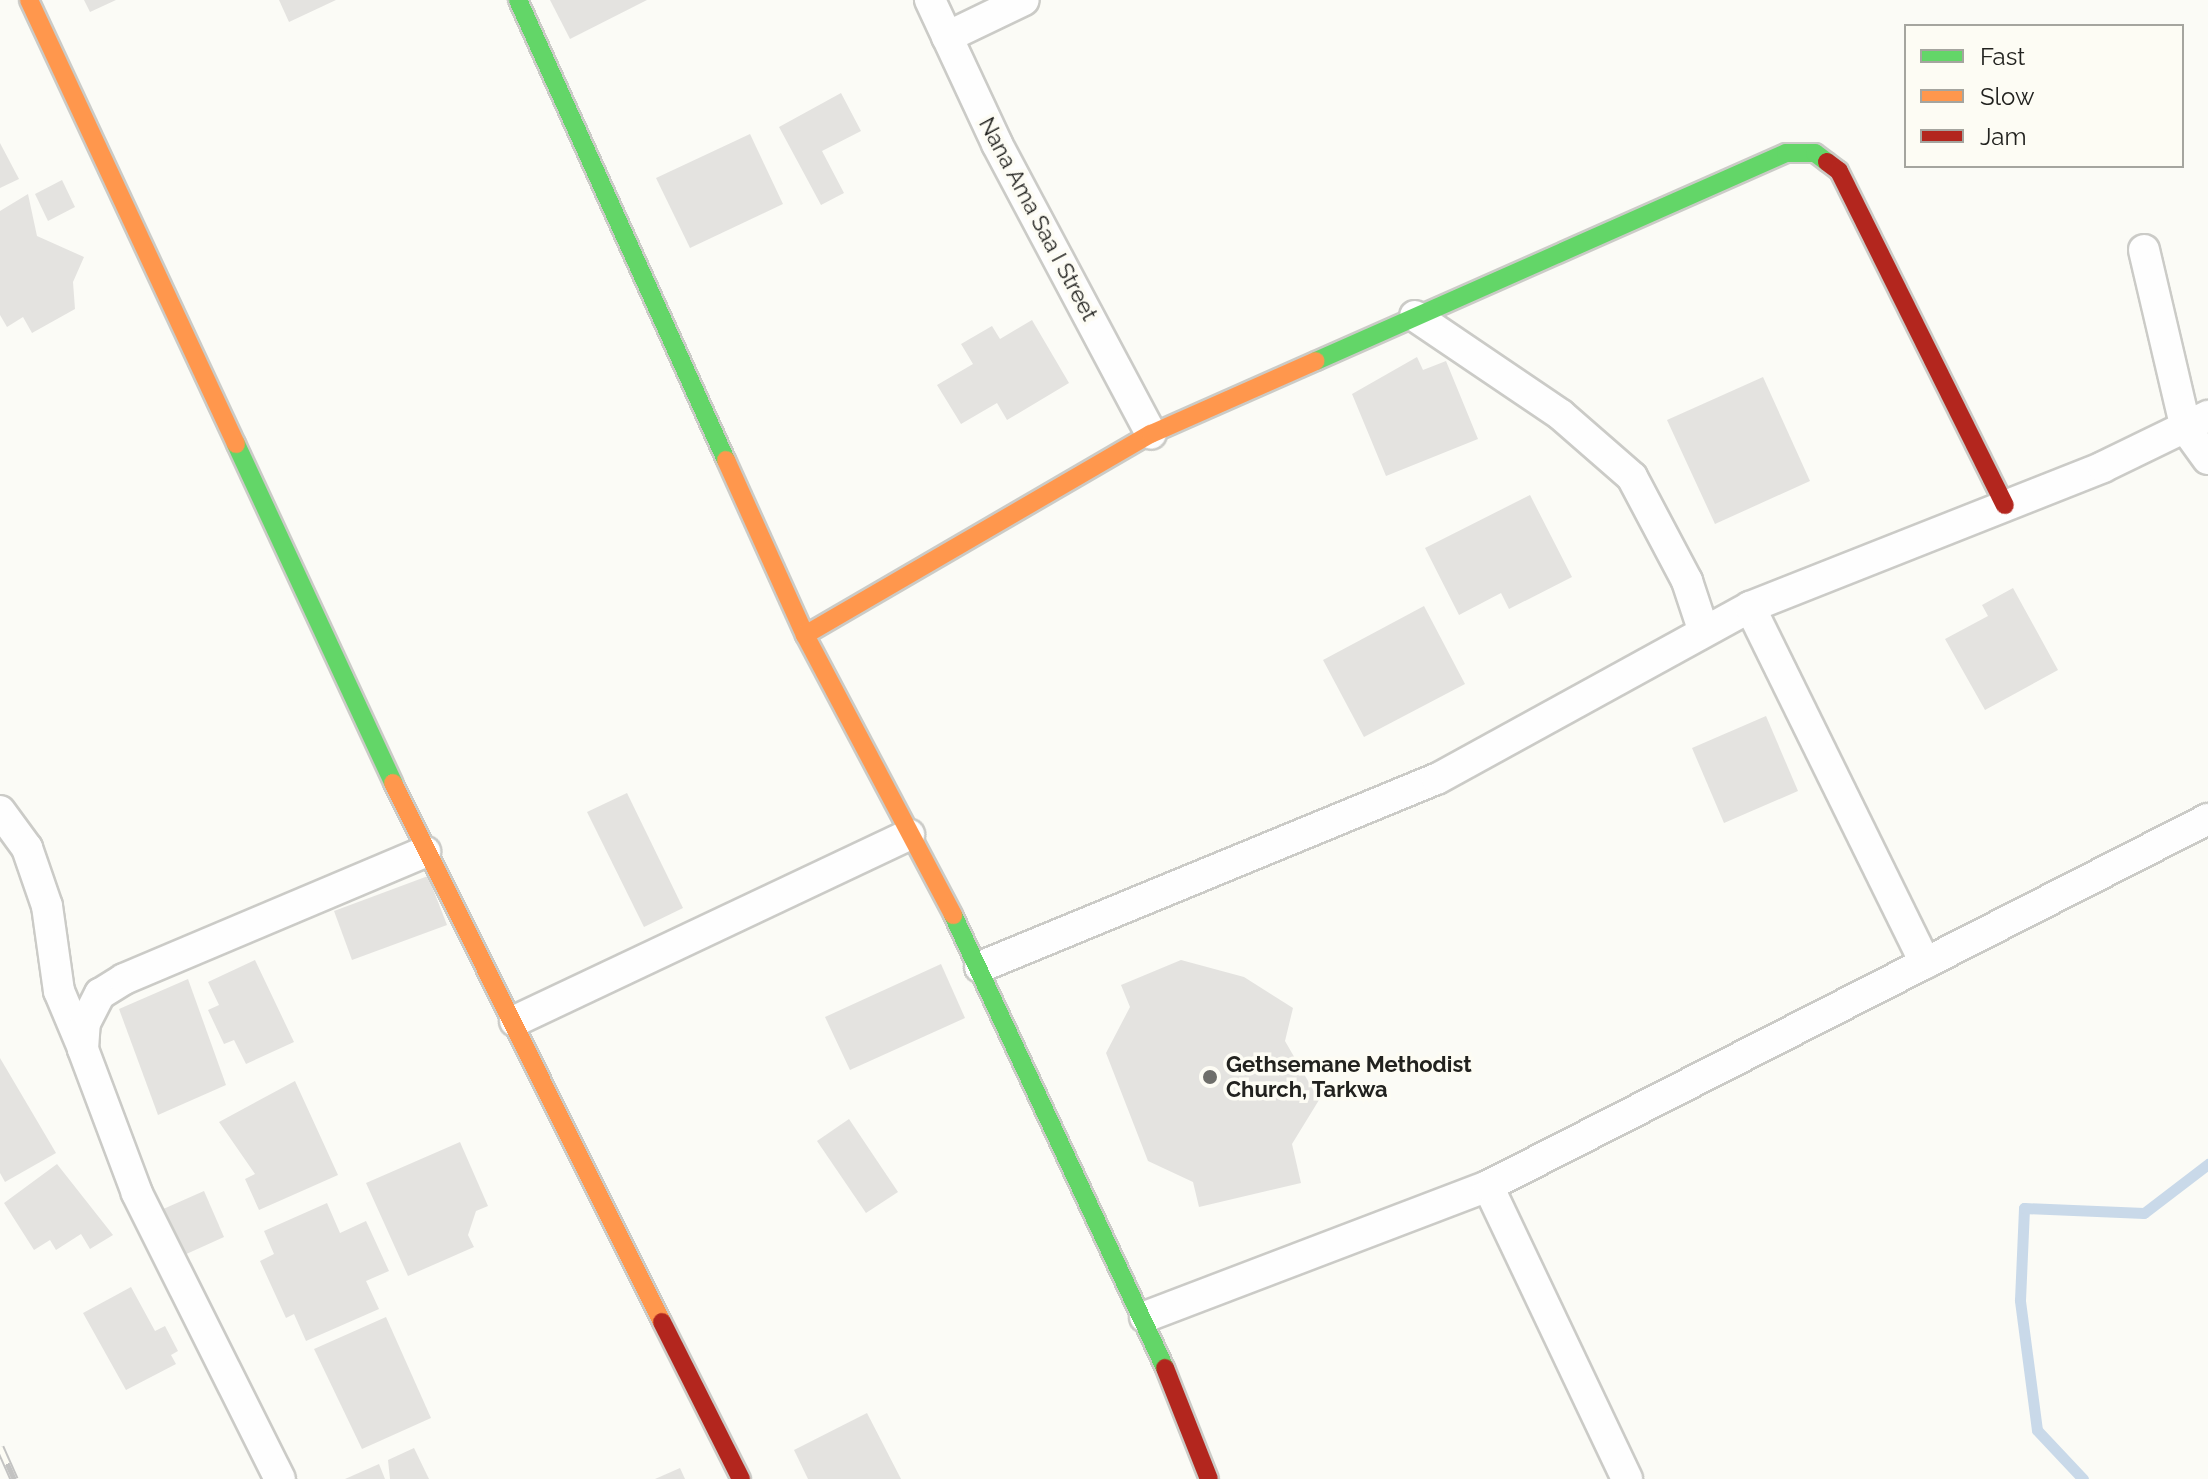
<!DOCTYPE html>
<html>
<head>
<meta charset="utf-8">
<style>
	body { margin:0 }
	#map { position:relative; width:2208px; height:1479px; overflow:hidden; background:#fbfbf6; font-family:Raleway,sans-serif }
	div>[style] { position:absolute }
	.stream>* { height:11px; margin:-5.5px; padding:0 5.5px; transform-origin:5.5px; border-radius:5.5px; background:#c9d9e9 }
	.building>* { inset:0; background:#e4e3e0 }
	.roads { filter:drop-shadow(2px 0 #cbcbc7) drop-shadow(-2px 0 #cbcbc7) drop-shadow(0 2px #cbcbc7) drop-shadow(0 -2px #cbcbc7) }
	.street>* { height:30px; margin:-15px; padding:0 15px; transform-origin:15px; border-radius:15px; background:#fefefe }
	.fast>* { height:18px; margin:-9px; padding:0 9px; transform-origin:9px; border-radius:9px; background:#63d668 }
	.slow>* { height:18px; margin:-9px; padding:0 9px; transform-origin:9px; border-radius:9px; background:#ff974d }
	.jam>* { height:18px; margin:-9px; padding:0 9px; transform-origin:9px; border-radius:9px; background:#b3261e }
	.rail>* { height:9px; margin-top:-4.5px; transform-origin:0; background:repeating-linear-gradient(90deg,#fdfcf4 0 18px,#c3c3c2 0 36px); box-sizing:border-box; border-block:2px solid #c3c3c2 }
	.dots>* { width:22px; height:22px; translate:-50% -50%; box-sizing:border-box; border:4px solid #fdfcf4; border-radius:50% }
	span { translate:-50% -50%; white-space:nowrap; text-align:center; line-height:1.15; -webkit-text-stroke:7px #fdfcf4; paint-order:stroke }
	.street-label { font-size:22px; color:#22221f }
	.poi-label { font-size:22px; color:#22221f; font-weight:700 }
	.left { translate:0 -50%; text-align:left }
	.legend { position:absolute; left:1904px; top:24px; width:280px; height:144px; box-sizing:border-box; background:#fdfcf4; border:2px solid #a5a59f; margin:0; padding:10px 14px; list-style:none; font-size:24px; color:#22221f }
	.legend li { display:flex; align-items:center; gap:16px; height:40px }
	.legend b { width:40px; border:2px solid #a5a59f }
</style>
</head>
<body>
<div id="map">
	<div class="stream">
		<i style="left:2083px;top:1479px;width:67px;rotate:-133.2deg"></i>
		<i style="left:2037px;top:1430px;width:131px;rotate:-97.5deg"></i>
		<i style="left:2020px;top:1300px;width:92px;rotate:-87.5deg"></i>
		<i style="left:2024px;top:1208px;width:120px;rotate:2.4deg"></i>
		<i style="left:2144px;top:1213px;width:81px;rotate:-37.4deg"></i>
	</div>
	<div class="building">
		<i style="clip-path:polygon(84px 0,116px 0,90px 12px)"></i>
		<i style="clip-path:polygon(279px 0,336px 0,289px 22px)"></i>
		<i style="clip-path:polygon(550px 0,647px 0,570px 39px)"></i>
		<i style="clip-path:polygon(841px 93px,861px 131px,822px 151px,844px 193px,821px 205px,779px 127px)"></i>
		<i style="clip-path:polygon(750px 134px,783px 204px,690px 248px,656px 178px)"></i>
		<i style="clip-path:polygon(0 143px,19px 179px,0 188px)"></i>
		<i style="clip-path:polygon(62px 180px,75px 207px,48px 221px,35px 194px)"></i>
		<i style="clip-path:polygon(28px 194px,37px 236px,84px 257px,73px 282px,75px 309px,32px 333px,23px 317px,7px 327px,0 315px,0 211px)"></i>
		<i style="clip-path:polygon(1032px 320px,1069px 383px,1007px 420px,997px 403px,961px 424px,937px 385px,973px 364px,961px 344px,992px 326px,1000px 339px)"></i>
		<i style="clip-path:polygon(1417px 357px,1423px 370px,1446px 361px,1478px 439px,1386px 476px,1352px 394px)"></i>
		<i style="clip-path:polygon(1763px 377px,1810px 481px,1715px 524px,1667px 420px)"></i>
		<i style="clip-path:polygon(1530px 495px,1572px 577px,1509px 609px,1501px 593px,1459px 615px,1425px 548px)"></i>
		<i style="clip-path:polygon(2013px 588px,2058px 670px,1985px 710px,1945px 639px,1988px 616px,1982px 605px)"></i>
		<i style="clip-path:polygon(1424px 606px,1465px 684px,1364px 737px,1323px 660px)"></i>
		<i style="clip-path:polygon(1766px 716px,1798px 791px,1724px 823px,1692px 748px)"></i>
		<i style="clip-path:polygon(627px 793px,683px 908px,644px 927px,587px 812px)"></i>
		<i style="clip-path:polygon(428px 876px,447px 925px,352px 960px,334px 911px)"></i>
		<i style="clip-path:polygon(255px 960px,294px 1042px,246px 1064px,234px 1040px,224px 1044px,208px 1010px,219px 1005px,208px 982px)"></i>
		<i style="clip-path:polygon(1181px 960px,1244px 977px,1293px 1008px,1285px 1041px,1319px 1100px,1292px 1144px,1301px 1183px,1199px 1207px,1193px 1182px,1148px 1161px,1106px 1053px,1130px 1007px,1121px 985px)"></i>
		<i style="clip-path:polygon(941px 964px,965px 1018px,850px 1070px,825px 1017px)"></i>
		<i style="clip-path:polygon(188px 979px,226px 1085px,158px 1115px,119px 1009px)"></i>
		<i style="clip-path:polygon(0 1058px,56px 1153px,5px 1182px,0 1173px)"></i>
		<i style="clip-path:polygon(295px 1081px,338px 1175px,259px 1210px,245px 1179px,255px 1174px,219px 1122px)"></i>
		<i style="clip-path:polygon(849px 1119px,898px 1192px,866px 1213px,817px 1141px)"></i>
		<i style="clip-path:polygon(460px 1142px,488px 1206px,476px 1211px,468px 1235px,474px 1247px,408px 1276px,366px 1183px)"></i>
		<i style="clip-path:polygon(57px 1164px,113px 1235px,90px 1249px,81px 1234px,56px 1250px,50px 1240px,34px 1250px,4px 1203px)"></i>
		<i style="clip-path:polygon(204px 1191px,224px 1237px,182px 1256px,161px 1210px)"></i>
		<i style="clip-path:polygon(327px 1203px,340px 1233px,366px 1221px,389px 1271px,366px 1281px,379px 1309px,306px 1341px,294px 1314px,286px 1318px,260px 1261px,274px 1254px,264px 1231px)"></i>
		<i style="clip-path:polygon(131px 1287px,155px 1331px,165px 1326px,178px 1351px,171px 1355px,176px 1364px,126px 1390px,83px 1313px)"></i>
		<i style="clip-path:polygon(386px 1317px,431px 1418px,362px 1449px,314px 1349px)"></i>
		<i style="clip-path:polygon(867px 1413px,901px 1479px,808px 1479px,794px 1450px)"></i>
		<i style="clip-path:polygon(414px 1448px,429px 1479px,390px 1479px,388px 1460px)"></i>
		<i style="clip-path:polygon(379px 1464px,385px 1479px,345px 1479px)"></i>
		<i style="clip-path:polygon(680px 1468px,685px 1479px,655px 1479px)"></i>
	</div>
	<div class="roads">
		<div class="street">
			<i style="left:930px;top:0;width:159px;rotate:65deg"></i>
			<i style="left:997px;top:144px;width:328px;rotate:62deg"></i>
			<i style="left:947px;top:37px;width:85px;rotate:-25.7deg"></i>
			<i style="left:2144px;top:250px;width:184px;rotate:76.8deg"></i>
			<i style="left:2186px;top:429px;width:37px;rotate:54deg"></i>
			<i style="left:1415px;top:316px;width:176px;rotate:34.1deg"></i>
			<i style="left:1561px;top:415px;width:94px;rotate:41.1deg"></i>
			<i style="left:1632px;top:477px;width:118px;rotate:62.1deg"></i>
			<i style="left:1687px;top:581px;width:51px;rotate:71.6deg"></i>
			<i style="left:1750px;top:607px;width:397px;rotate:63.8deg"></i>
			<i style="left:0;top:811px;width:46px;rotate:53.9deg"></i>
			<i style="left:27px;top:848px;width:61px;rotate:71deg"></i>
			<i style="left:47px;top:906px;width:86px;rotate:82deg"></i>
			<i style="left:59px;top:991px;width:62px;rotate:67.2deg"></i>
			<i style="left:980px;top:967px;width:494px;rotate:-22.4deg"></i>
			<i style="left:1437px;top:779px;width:357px;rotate:-28.8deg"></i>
			<i style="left:1750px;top:607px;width:380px;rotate:-21.6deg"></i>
			<i style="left:2103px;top:467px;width:117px;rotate:-25.9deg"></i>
			<i style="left:515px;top:1021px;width:436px;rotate:-25.3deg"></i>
			<i style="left:1488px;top:1186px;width:324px;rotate:64.6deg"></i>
			<i style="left:1145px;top:1317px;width:367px;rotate:-20.9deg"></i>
			<i style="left:1488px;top:1186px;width:808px;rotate:-27.01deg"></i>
			<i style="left:280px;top:1479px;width:320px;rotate:-116.6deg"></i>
			<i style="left:137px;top:1193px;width:154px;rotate:-110.6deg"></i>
			<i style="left:83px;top:1049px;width:26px;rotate:-86deg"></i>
			<i style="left:85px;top:1023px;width:33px;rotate:-63deg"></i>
			<i style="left:100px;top:994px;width:28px;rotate:-32deg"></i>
			<i style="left:124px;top:979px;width:327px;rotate:-22.9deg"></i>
		</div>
		<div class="fast">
			<i style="left:518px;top:0;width:505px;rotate:65.67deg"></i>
			<i style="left:1316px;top:361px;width:514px;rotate:-23.87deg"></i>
			<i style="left:1786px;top:153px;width:29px"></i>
			<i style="left:1815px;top:153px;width:15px;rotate:37deg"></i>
			<i style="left:236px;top:444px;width:374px;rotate:65.1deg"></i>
			<i style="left:953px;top:915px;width:500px;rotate:64.92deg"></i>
		</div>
		<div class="slow">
			<i style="left:29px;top:0;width:490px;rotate:65deg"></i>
			<i style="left:726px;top:460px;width:192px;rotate:65.7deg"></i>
			<i style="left:805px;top:635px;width:317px;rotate:62.1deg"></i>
			<i style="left:805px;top:635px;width:400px;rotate:-30.2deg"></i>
			<i style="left:1151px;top:434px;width:180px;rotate:-23.9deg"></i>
			<i style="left:393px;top:783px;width:602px;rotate:63.48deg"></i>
		</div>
		<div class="jam">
			<i style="left:1827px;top:162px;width:15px;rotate:37deg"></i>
			<i style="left:1839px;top:171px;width:373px;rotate:63.6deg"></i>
			<i style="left:662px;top:1322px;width:176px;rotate:63.3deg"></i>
			<i style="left:1165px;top:1368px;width:119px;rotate:68.4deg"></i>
		</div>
	</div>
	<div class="rail">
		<i style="left:0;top:1447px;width:35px;rotate:66deg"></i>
	</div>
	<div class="dots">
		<i style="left:1210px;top:1077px;background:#6e6e6a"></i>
	</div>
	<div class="street-label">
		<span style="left:1038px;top:219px;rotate:62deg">Nana Ama Saa I Street</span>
	</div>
	<div class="poi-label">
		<span class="left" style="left:1226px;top:1077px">Gethsemane Methodist<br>Church, Tarkwa</span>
	</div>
	<ul class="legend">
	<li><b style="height:10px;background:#63d668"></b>Fast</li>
	<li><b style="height:10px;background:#ff974d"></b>Slow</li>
	<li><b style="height:10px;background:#b3261e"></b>Jam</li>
	</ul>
</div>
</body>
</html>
